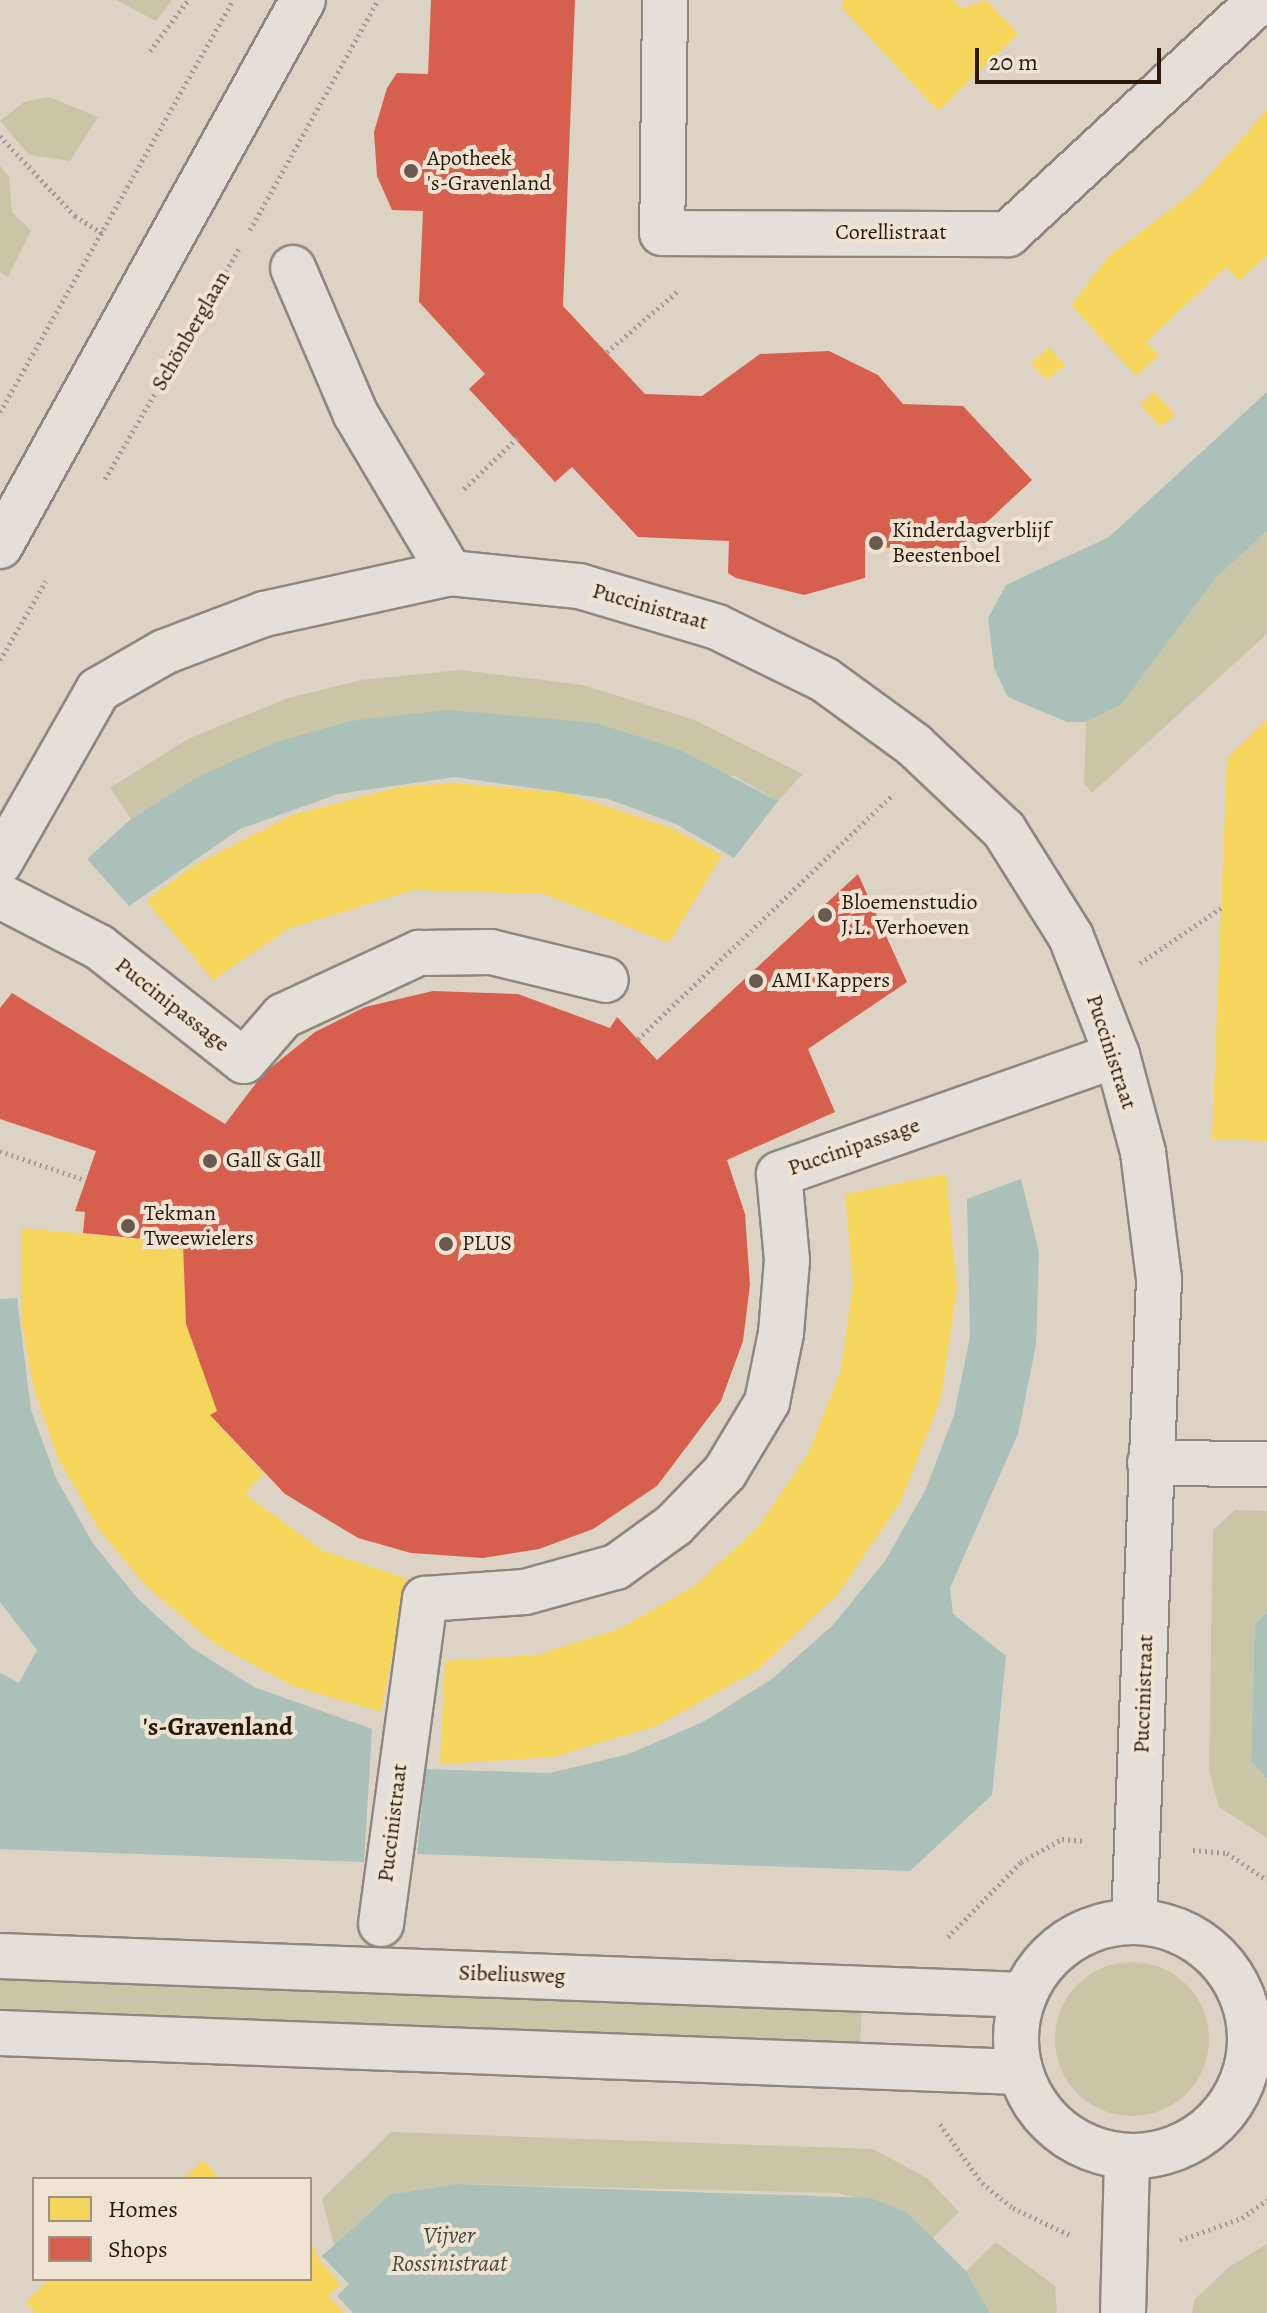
<!DOCTYPE html>
<html>
<head>
<meta charset="utf-8">
<style>
	body { margin:0 }
	#map { position:relative; width:1267px; height:2313px; overflow:hidden; background:#dcd3c5; font-family:Alegreya,serif }
	div>[style] { position:absolute }
	.green>* { inset:0; background:#c8c6a7 }
	.round { border-radius:50% }
	.water>* { inset:0; background:#abc0b9 }
	.homes>* { inset:0; background:#f6d55c }
	.shops>* { inset:0; background:#d6604d }
	.path>* { height:5px; margin-top:-2.5px; transform-origin:0; background:repeating-linear-gradient(90deg,#a19c95 0 2px,transparent 0 6px) }
	.roads { filter:drop-shadow(2px 0 #8e877d) drop-shadow(-2px 0 #8e877d) drop-shadow(0 2px #8e877d) drop-shadow(0 -2px #8e877d) }
	.minor>* { height:44px; margin:-22px; padding:0 22px; transform-origin:22px; border-radius:22px; background:#e4e0d9 }
	.minor>.ring { margin:-22px; padding:0; box-sizing:content-box; background:none; border:44px solid #e4e0d9; border-radius:50% }
	.dots>* { width:22px; height:22px; translate:-50% -50%; box-sizing:border-box; border:4px solid #efe3d3; border-radius:50% }
	span { translate:-50% -50%; white-space:nowrap; text-align:center; line-height:1.15; -webkit-text-stroke:8px #efe3d3; paint-order:stroke }
	.poi-label { font-size:22px; color:#2a190b }
	.left { translate:0 -50%; text-align:left }
	.street-label { font-size:22px; color:#2a190b }
	.water-label { font-size:24px; color:#4a493e; font-style:italic }
	.quarter-label { font-size:26px; color:#2a190b; font-weight:700 }
	.legend { position:absolute; left:32px; top:2177px; width:280px; height:104px; box-sizing:border-box; background:#efe3d3; border:2px solid #a09283; margin:0; padding:10px 14px; list-style:none; font-size:24px; color:#2a190b }
	.legend li { display:flex; align-items:center; gap:16px; height:40px }
	.legend b { width:40px; border:2px solid #a09283 }
	.scale { position:absolute; left:975px; top:48px; width:186px; height:36px; box-sizing:border-box; border:4px solid #2a190b; border-top:0; padding-left:10px; font-size:24px; line-height:28px; white-space:nowrap; color:#2a190b; -webkit-text-stroke:6px #efe3d3; paint-order:stroke }
</style>
</head>
<body>
<div id="map">
	<div class="green">
		<i style="clip-path:polygon(116px 0,172px 0,156px 21px)"></i>
		<i style="clip-path:polygon(49px 97px,98px 117px,70px 161px,29px 155px,0 121px,24px 102px)"></i>
		<i style="clip-path:polygon(0 166px,9px 176px,12px 212px,31px 231px,8px 277px,0 272px)"></i>
		<i style="clip-path:polygon(1267px 531px,1267px 634px,1092px 793px,1084px 783px,1086px 722px,1122px 704px,1216px 578px)"></i>
		<i style="clip-path:polygon(461px 670px,583px 685px,695px 720px,803px 774px,778px 801px,735px 776px,197px 777px,131px 819px,110px 788px,188px 739px,288px 698px,361px 680px)"></i>
		<i style="clip-path:polygon(1235px 1510px,1267px 1511px,1267px 1613px,1255px 1623px,1251px 1761px,1267px 1778px,1267px 1838px,1219px 1807px,1209px 1771px,1213px 1530px)"></i>
		<i class="round" style="left:1055px;top:1962px;width:154px;height:154px"></i>
		<i style="clip-path:polygon(0 1974px,862px 2008px,860px 2047px,0 2015px)"></i>
		<i style="clip-path:polygon(391px 2132px,873px 2149px,927px 2178px,959px 2212px,933px 2238px,906px 2212px,838px 2193px,456px 2184px,389px 2195px,334px 2245px,322px 2199px)"></i>
		<i style="clip-path:polygon(996px 2242px,1055px 2286px,1057px 2313px,990px 2313px,966px 2271px)"></i>
		<i style="clip-path:polygon(1267px 2244px,1267px 2313px,1192px 2313px,1194px 2300px,1229px 2267px)"></i>
	</div>
	<div class="water">
		<i style="clip-path:polygon(1267px 392px,1267px 531px,1216px 578px,1122px 704px,1086px 722px,1067px 722px,1008px 697px,994px 668px,988px 618px,1006px 585px,1109px 537px)"></i>
		<i style="clip-path:polygon(449px 710px,596px 723px,680px 750px,778px 801px,734px 858px,676px 824px,608px 799px,455px 777px,338px 794px,240px 829px,129px 906px,87px 859px,131px 819px,197px 777px,276px 742px,351px 721px)"></i>
		<i style="clip-path:polygon(1021px 1179px,1039px 1252px,1036px 1345px,1018px 1434px,950px 1588px,953px 1614px,1006px 1656px,992px 1795px,910px 1871px,417px 1854px,426px 1769px,550px 1773px,629px 1754px,703px 1722px,772px 1679px,833px 1625px,885px 1561px,925px 1491px,954px 1415px,970px 1337px,967px 1199px)"></i>
		<i style="clip-path:polygon(17px 1298px,31px 1410px,56px 1478px,92px 1542px,138px 1599px,192px 1648px,254px 1687px,372px 1729px,364px 1862px,0 1849px,0 1673px,19px 1683px,37px 1650px,0 1602px,0 1299px)"></i>
		<i style="clip-path:polygon(1267px 1613px,1267px 1778px,1251px 1761px,1255px 1623px)"></i>
		<i style="clip-path:polygon(456px 2184px,871px 2198px,906px 2212px,933px 2238px,966px 2271px,990px 2313px,353px 2313px,337px 2296px,349px 2284px,322px 2256px,389px 2195px)"></i>
	</div>
	<div class="homes">
		<i style="clip-path:polygon(843px 0,954px 0,962px 8px,986px 0,1018px 34px,938px 111px,842px 8px)"></i>
		<i style="clip-path:polygon(1267px 110px,1267px 255px,1239px 281px,1226px 267px,1146px 342px,1159px 355px,1136px 376px,1071px 305px,1108px 257px,1196px 190px)"></i>
		<i style="clip-path:polygon(1049px 347px,1065px 365px,1047px 380px,1031px 363px)"></i>
		<i style="clip-path:polygon(1154px 392px,1175px 415px,1161px 427px,1140px 405px)"></i>
		<i style="clip-path:polygon(1267px 720px,1267px 1141px,1212px 1139px,1227px 758px)"></i>
		<i style="clip-path:polygon(455px 783px,566px 793px,671px 828px,722px 855px,669px 943px,544px 894px,413px 890px,288px 929px,213px 980px,146px 901px,193px 866px,292px 815px,399px 787px)"></i>
		<i style="clip-path:polygon(946px 1174px,957px 1288px,941px 1398px,901px 1501px,838px 1594px,757px 1670px,659px 1725px,553px 1757px,440px 1764px,445px 1661px,536px 1655px,619px 1629px,696px 1585px,759px 1526px,809px 1452px,841px 1370px,853px 1284px,845px 1194px)"></i>
		<i style="clip-path:polygon(21px 1228px,183px 1243px,186px 1324px,217px 1411px,210px 1415px,264px 1474px,245px 1494px,322px 1550px,408px 1579px,381px 1712px,293px 1686px,215px 1644px,146px 1586px,100px 1531px,58px 1458px,34px 1390px,21px 1319px)"></i>
		<i style="clip-path:polygon(203px 2160px,220px 2179px,183px 2179px)"></i>
		<i style="clip-path:polygon(310px 2237px,318px 2259px,341px 2284px,328px 2296px,345px 2313px,36px 2313px,26px 2302px,50px 2279px,310px 2279px)"></i>
	</div>
	<div class="shops">
		<i style="clip-path:polygon(431px 0,575px 0,563px 306px,645px 394px,702px 396px,760px 354px,829px 351px,878px 375px,903px 404px,963px 406px,1032px 480px,957px 550px,865px 547px,865px 578px,804px 595px,736px 578px,728px 573px,729px 541px,638px 537px,572px 467px,555px 482px,469px 389px,485px 374px,419px 302px,423px 211px,392px 210px,377px 176px,374px 132px,387px 88px,397px 73px,428px 74px)"></i>
		<i style="clip-path:polygon(858px 874px,907px 982px,808px 1049px,835px 1112px,727px 1160px,745px 1214px,750px 1285px,743px 1341px,721px 1401px,657px 1486px,593px 1529px,539px 1549px,483px 1558px,411px 1553px,358px 1538px,285px 1494px,210px 1415px,217px 1411px,186px 1324px,183px 1243px,83px 1233px,85px 1212px,75px 1211px,96px 1151px,0 1119px,0 1008px,12px 993px,225px 1124px,263px 1074px,315px 1032px,365px 1007px,433px 991px,518px 994px,610px 1028px,617px 1017px,657px 1060px)"></i>
	</div>
	<div class="path">
		<i style="left:150px;top:51px;width:64px;rotate:-53.3deg"></i>
		<i style="left:0;top:136px;width:110px;rotate:46.8deg"></i>
		<i style="left:75px;top:216px;width:34px;rotate:32deg"></i>
		<i style="left:250px;top:230px;width:263px;rotate:-60.9deg"></i>
		<i style="left:607px;top:352px;width:95px;rotate:-40.7deg"></i>
		<i style="left:0;top:412px;width:473px;rotate:-60.5deg"></i>
		<i style="left:105px;top:479px;width:266px;rotate:-59.8deg"></i>
		<i style="left:464px;top:489px;width:74px;rotate:-43.9deg"></i>
		<i style="left:0;top:660px;width:91px;rotate:-59.8deg"></i>
		<i style="left:1140px;top:963px;width:98px;rotate:-34.2deg"></i>
		<i style="left:638px;top:1039px;width:351px;rotate:-43.8deg"></i>
		<i style="left:0;top:1151px;width:90px;rotate:18.8deg"></i>
		<i style="left:1193px;top:1850px;width:34px;rotate:5deg"></i>
		<i style="left:1227px;top:1853px;width:48px;rotate:34deg"></i>
		<i style="left:948px;top:1937px;width:105px;rotate:-45.8deg"></i>
		<i style="left:1021px;top:1862px;width:47px;rotate:-29.3deg"></i>
		<i style="left:1062px;top:1839px;width:21px;rotate:5deg"></i>
		<i style="left:940px;top:2124px;width:72px;rotate:54.6deg"></i>
		<i style="left:982px;top:2183px;width:40px;rotate:39deg"></i>
		<i style="left:1013px;top:2208px;width:65px;rotate:25.4deg"></i>
		<i style="left:1180px;top:2240px;width:66px;rotate:-19.5deg"></i>
		<i style="left:1242px;top:2218px;width:31px;rotate:-36deg"></i>
	</div>
	<div class="roads">
		<div class="minor">
			<i style="left:665px;top:1px;width:232px;rotate:90.7deg"></i>
			<i style="left:662px;top:233px;width:346px;rotate:0.2deg"></i>
			<i style="left:1008px;top:234px;width:345px;rotate:-42.8deg"></i>
			<i style="left:293px;top:268px;width:158px;rotate:66.8deg"></i>
			<i style="left:355px;top:413px;width:186px;rotate:59.3deg"></i>
			<i style="left:0;top:546px;width:624px;rotate:-60.97deg"></i>
			<i style="left:0;top:862px;width:198px;rotate:-60.3deg"></i>
			<i style="left:98px;top:690px;width:76px;rotate:-29.9deg"></i>
			<i style="left:164px;top:652px;width:107px;rotate:-20.8deg"></i>
			<i style="left:264px;top:614px;width:190px;rotate:-12.4deg"></i>
			<i style="left:450px;top:573px;width:130px;rotate:5.8deg"></i>
			<i style="left:579px;top:586px;width:144px;rotate:16.5deg"></i>
			<i style="left:717px;top:627px;width:120px;rotate:26.1deg"></i>
			<i style="left:825px;top:680px;width:110px;rotate:36.1deg"></i>
			<i style="left:914px;top:745px;width:124px;rotate:43.4deg"></i>
			<i style="left:1004px;top:830px;width:126px;rotate:57.9deg"></i>
			<i style="left:1071px;top:937px;width:127px;rotate:68.7deg"></i>
			<i style="left:1117px;top:1055px;width:100px;rotate:75deg"></i>
			<i style="left:1143px;top:1152px;width:128px;rotate:82.8deg"></i>
			<i style="left:1159px;top:1279px;width:642px;rotate:92.23deg"></i>
			<i style="left:0;top:896px;width:111px;rotate:27.3deg"></i>
			<i style="left:99px;top:947px;width:184px;rotate:38.2deg"></i>
			<i style="left:244px;top:1061px;width:60px;rotate:-49.1deg"></i>
			<i style="left:283px;top:1016px;width:150px;rotate:-24.9deg"></i>
			<i style="left:419px;top:953px;width:72px;rotate:-0.8deg"></i>
			<i style="left:491px;top:952px;width:118px;rotate:13.7deg"></i>
			<i style="left:1150px;top:1463px;width:117px;rotate:0.5deg"></i>
			<i class="ring" style="left:1016px;top:1922px;width:190px;height:190px"></i>
			<i style="left:381px;top:1924px;width:328px;rotate:-82.3deg"></i>
			<i style="left:425px;top:1599px;width:100px;rotate:-4deg"></i>
			<i style="left:525px;top:1592px;width:94px;rotate:-15.4deg"></i>
			<i style="left:616px;top:1567px;width:72px;rotate:-35.9deg"></i>
			<i style="left:674px;top:1525px;width:74px;rotate:-46.1deg"></i>
			<i style="left:725px;top:1472px;width:82px;rotate:-59deg"></i>
			<i style="left:767px;top:1402px;width:70px;rotate:-78.5deg"></i>
			<i style="left:781px;top:1333px;width:73px;rotate:-85.3deg"></i>
			<i style="left:787px;top:1260px;width:86px;rotate:-95.3deg"></i>
			<i style="left:779px;top:1174px;width:358px;rotate:-19.4deg"></i>
			<i style="left:0;top:1956px;width:1025px;rotate:2.18deg"></i>
			<i style="left:0;top:2033px;width:1020px;rotate:2.19deg"></i>
			<i style="left:1123px;top:2313px;width:157px;rotate:-88.5deg"></i>
		</div>
	</div>
	<div class="dots">
		<i style="left:411px;top:171px;background:#685a4c"></i>
		<i style="left:876px;top:543px;background:#685a4c"></i>
		<i style="left:825px;top:915px;background:#685a4c"></i>
		<i style="left:756px;top:981px;background:#685a4c"></i>
		<i style="left:210px;top:1161px;background:#685a4c"></i>
		<i style="left:128px;top:1226px;background:#685a4c"></i>
		<i style="left:446px;top:1244px;background:#685a4c"></i>
	</div>
	<div class="poi-label">
		<span class="left" style="left:427px;top:171px">Apotheek<br>'s-Gravenland</span>
		<span class="left" style="left:892px;top:543px">Kinderdagverblijf<br>Beestenboel</span>
		<span class="left" style="left:841px;top:915px">Bloemenstudio<br>J.L. Verhoeven</span>
		<span class="left" style="left:772px;top:981px">AMI Kappers</span>
		<span class="left" style="left:226px;top:1161px">Gall &amp; Gall</span>
		<span class="left" style="left:144px;top:1226px">Tekman<br>Tweewielers</span>
		<span class="left" style="left:462px;top:1244px">PLUS</span>
	</div>
	<div class="street-label">
		<span style="left:891px;top:233px">Corellistraat</span>
		<span style="left:191px;top:331px;rotate:-60deg">Schönberglaan</span>
		<span style="left:650px;top:607px;rotate:16deg">Puccinistraat</span>
		<span style="left:172px;top:1005px;rotate:38deg">Puccinipassage</span>
		<span style="left:1111px;top:1052px;rotate:72deg">Puccinistraat</span>
		<span style="left:854px;top:1147px;rotate:-19deg">Puccinipassage</span>
		<span style="left:1144px;top:1694px;rotate:-88deg">Puccinistraat</span>
		<span style="left:393px;top:1823px;rotate:-83deg">Puccinistraat</span>
		<span style="left:512px;top:1975px;rotate:2deg">Sibeliusweg</span>
	</div>
	<div class="water-label">
		<span style="left:449px;top:2250px">Vijver<br>Rossinistraat</span>
	</div>
	<div class="quarter-label">
		<span style="left:218px;top:1727px">'s-Gravenland</span>
	</div>
	<ul class="legend">
	<li><b style="height:22px;background:#f6d55c"></b>Homes</li>
	<li><b style="height:22px;background:#d6604d"></b>Shops</li>
	</ul>
	<div class="scale">20 m</div>
</div>
</body>
</html>
